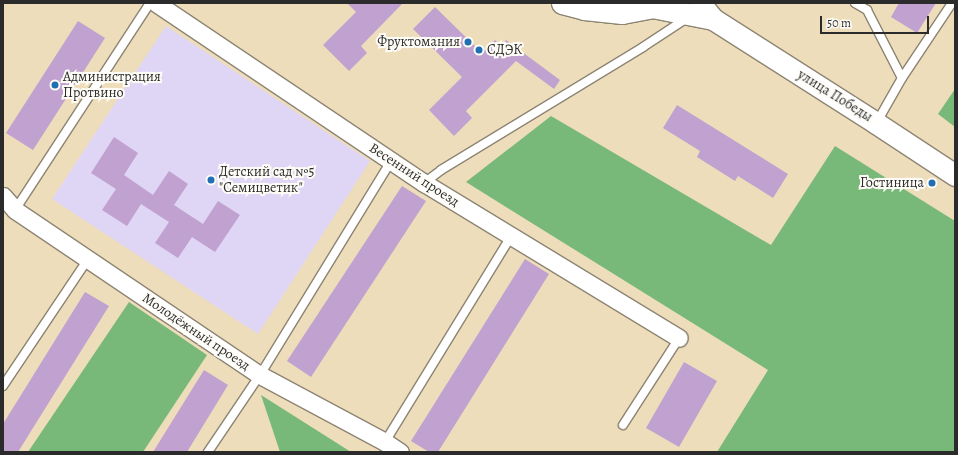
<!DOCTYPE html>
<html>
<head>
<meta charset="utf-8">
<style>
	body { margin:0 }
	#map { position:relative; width:958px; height:455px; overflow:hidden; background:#edb; font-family:Alegreya,serif }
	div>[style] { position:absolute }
	.built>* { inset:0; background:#dfd5f5 }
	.forest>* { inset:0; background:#78b878 }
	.building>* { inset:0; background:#c0a1cf }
	.roads { filter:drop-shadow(1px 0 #8c8473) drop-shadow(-1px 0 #8c8473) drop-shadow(0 1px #8c8473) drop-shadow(0 -1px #8c8473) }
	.service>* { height:8px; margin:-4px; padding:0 4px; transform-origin:4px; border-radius:4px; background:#fff }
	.minor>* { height:17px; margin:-8.5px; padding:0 8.5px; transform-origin:8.5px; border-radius:8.5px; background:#fff }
	.tertiary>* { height:21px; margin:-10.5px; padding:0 10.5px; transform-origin:10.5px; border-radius:10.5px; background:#fff }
	.dots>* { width:11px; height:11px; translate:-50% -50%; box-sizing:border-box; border:2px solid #fdfcf7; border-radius:50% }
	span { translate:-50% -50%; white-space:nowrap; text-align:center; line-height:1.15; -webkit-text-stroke:4px #fdfcf7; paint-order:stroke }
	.poi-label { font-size:14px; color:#2b2b2b }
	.right { translate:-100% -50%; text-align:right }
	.left { translate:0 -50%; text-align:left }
	.street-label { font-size:14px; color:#2b2b2b }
	.frame { position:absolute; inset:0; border:4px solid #2b2b2b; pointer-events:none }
	.scale { position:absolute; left:820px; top:16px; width:109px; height:18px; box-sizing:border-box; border:2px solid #2b2b2b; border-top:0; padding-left:5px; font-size:12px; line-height:14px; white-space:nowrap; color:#2b2b2b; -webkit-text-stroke:3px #fdfcf7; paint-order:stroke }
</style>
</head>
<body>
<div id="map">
	<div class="built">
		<i style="clip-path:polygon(166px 26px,370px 161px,258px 334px,52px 199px)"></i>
	</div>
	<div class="forest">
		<i style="clip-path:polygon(955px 89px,955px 127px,938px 114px)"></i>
		<i style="clip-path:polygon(551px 116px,771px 245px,835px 146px,955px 221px,955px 452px,717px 452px,768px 370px,466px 182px)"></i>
		<i style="clip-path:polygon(129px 302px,207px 355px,143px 452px,28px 452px)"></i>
		<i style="clip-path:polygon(261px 395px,351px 452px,280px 452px)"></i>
	</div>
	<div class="building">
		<i style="clip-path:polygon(347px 3px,403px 3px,361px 46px,367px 53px,349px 71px,323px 45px,356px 12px)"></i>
		<i style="clip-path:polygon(899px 3px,936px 3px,917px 33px,891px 17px)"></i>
		<i style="clip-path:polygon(435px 7px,482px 53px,495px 40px,501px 46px,506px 40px,560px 80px,554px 89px,516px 61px,466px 111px,472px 118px,454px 136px,429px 110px,462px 77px,413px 29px)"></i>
		<i style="clip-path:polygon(78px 21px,105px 38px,33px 150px,6px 133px)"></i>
		<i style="clip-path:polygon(677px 105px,788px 174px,773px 198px,738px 176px,735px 181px,697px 157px,700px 151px,663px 128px)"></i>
		<i style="clip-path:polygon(114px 137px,138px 153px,124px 175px,153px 195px,169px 171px,188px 184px,174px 205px,203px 224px,218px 201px,240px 215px,215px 252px,192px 237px,178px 258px,155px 243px,169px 222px,141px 204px,127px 226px,102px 210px,116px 189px,91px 173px)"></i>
		<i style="clip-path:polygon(402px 186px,426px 201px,311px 377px,287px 361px)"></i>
		<i style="clip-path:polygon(525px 259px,549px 274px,438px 452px,429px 452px,411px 441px)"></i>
		<i style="clip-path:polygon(85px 292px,109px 306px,18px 452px,3px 452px,3px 424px)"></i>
		<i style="clip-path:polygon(684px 362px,717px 381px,679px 447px,646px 428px)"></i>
		<i style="clip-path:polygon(204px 370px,228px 385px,187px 452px,153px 452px)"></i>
	</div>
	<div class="roads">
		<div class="service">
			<i style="left:855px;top:3px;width:14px;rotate:30deg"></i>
			<i style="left:867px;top:10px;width:76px;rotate:62.8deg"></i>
			<i style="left:902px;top:78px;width:51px;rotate:119.6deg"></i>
			<i style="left:902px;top:78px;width:90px;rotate:-56.3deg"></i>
			<i style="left:424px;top:183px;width:21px;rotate:-37deg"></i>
			<i style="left:441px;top:170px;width:237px;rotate:-31.3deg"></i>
			<i style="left:643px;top:47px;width:53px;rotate:-33.4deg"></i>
			<i style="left:15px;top:210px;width:247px;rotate:-56.9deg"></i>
			<i style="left:3px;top:386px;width:153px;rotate:-56.2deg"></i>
			<i style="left:623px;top:425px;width:103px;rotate:-57.2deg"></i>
			<i style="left:385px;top:442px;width:241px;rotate:-58.5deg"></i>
			<i style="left:208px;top:452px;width:93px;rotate:-56deg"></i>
			<i style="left:260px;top:375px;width:252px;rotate:-58.5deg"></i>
		</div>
		<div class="minor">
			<i style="left:156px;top:3px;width:323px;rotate:33.9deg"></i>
			<i style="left:424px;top:183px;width:298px;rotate:31.3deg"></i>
			<i style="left:3px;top:196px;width:18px;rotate:49deg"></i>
			<i style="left:15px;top:210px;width:295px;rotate:34deg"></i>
			<i style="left:260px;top:375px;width:142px;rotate:28.2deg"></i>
			<i style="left:385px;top:442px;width:18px;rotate:34deg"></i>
		</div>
		<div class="tertiary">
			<i style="left:562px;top:3px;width:23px;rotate:15deg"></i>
			<i style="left:584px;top:9px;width:38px;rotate:6deg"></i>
			<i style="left:622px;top:13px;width:31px;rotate:-11deg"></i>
			<i style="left:652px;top:7px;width:62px;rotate:11.1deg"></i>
			<i style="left:700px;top:3px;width:21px;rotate:51deg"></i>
			<i style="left:713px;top:19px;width:193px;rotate:32.5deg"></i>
			<i style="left:876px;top:123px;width:95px;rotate:33.4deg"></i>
		</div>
	</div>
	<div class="dots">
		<i style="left:468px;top:42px;background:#1f6fb2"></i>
		<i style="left:479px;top:50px;background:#1f6fb2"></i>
		<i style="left:55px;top:85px;background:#1f6fb2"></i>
		<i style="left:211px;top:180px;background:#1f6fb2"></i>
		<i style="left:932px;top:183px;background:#1f6fb2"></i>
	</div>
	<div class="poi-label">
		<span class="right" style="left:460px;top:42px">Фруктомания</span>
		<span class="left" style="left:487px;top:50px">СДЭК</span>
		<span class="left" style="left:63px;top:85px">Администрация<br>Протвино</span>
		<span class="left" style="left:219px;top:180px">Детский сад №5<br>"Семицветик"</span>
		<span class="right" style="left:924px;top:183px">Гостиница</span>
	</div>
	<div class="street-label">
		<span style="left:835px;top:96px;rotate:32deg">улица Победы</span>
		<span style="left:414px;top:175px;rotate:33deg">Весенний проезд</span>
		<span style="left:196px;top:332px;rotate:34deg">Молодёжный проезд</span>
	</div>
	<div class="frame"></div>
	<div class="scale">50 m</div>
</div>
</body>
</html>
